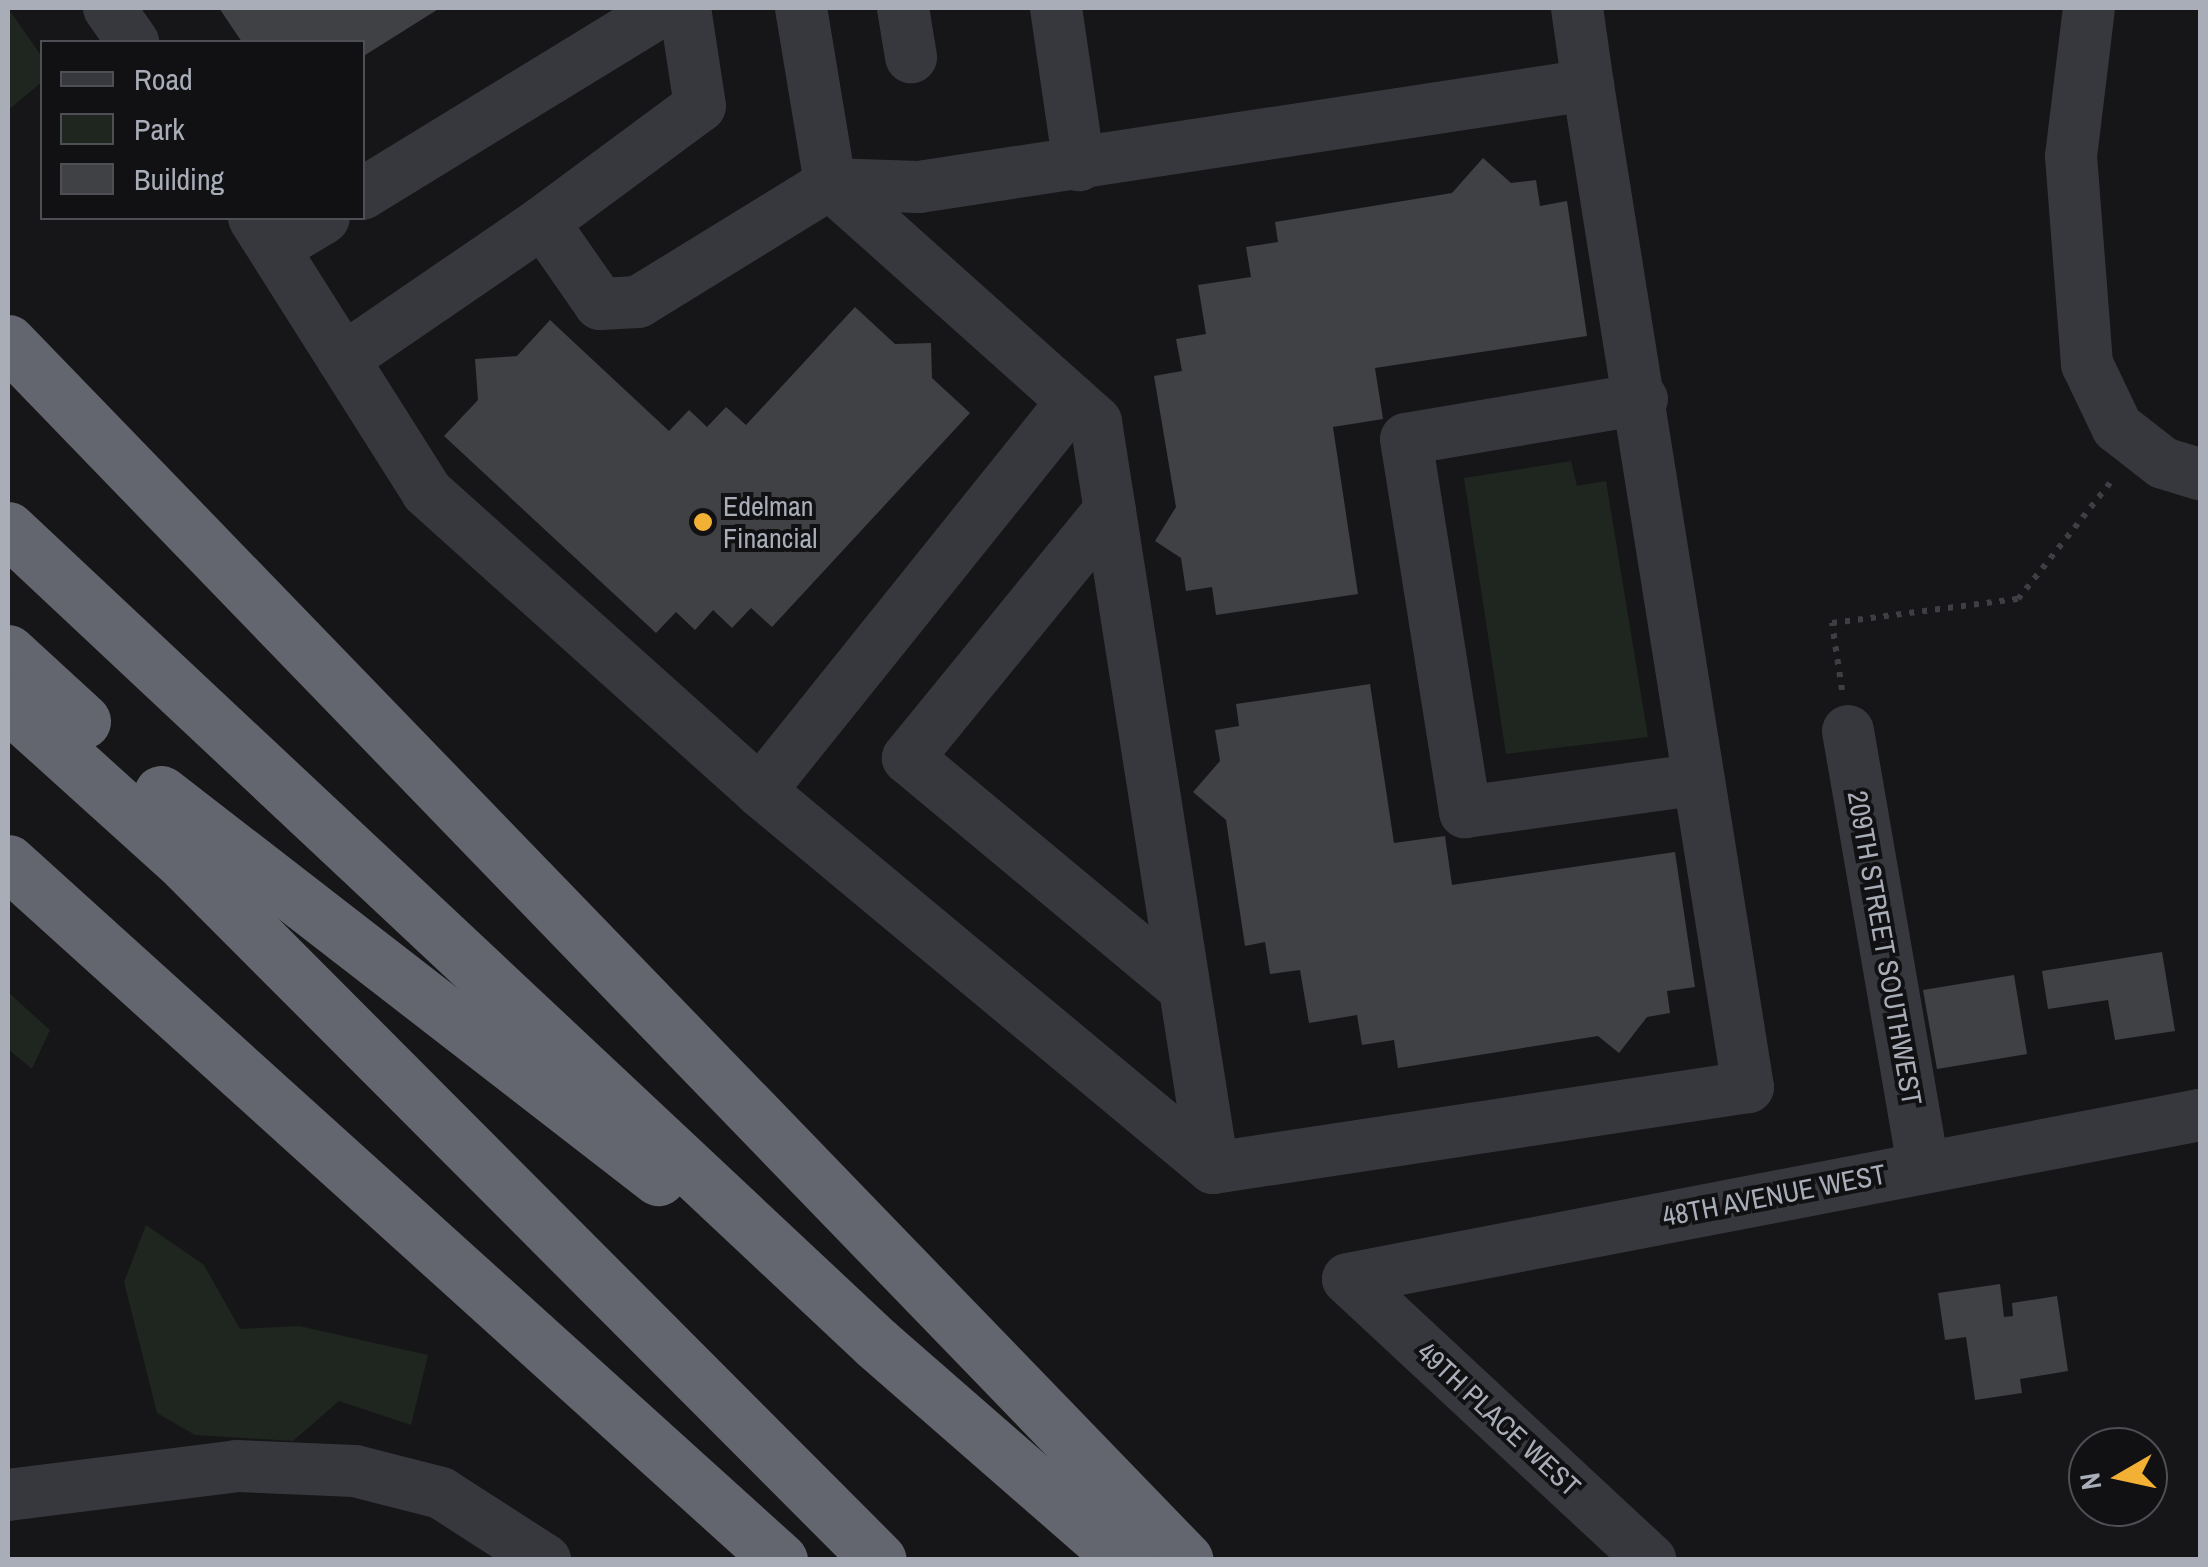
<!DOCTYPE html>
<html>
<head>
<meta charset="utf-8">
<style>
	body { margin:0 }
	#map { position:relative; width:2208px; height:1567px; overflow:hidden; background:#161618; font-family:"Archivo Narrow",sans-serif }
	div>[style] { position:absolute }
	.green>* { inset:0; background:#1e261f }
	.building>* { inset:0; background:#404145 }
	.path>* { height:6px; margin-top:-3px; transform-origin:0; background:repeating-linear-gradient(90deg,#3d3f44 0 5px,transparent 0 13px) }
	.minor>* { height:52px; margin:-26px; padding:0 26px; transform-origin:26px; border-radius:26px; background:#37383d }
	.highway>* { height:55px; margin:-27.5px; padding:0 27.5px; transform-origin:27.5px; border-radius:27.5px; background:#63666e }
	.dots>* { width:28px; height:28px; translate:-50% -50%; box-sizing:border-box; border:5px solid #111113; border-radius:50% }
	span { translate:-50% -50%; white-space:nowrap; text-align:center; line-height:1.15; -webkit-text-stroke:8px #111113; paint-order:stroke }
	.poi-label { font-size:28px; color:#a8adb8 }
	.left { translate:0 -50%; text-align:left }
	.street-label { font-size:28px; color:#a8adb8 }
	.frame { position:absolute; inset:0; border:10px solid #a8adb8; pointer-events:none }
	.legend { position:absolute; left:40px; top:40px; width:325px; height:180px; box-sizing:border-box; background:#111113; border:2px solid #4d4f55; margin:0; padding:12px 18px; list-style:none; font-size:30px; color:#a8adb8 }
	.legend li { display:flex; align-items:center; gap:20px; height:50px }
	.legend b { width:50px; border:2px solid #4d4f55 }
	.north { position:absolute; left:2068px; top:1427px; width:100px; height:100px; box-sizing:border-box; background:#111113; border:2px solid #4d4f55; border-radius:50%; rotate:261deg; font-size:28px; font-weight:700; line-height:40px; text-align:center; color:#a8adb8 }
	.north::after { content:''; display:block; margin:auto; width:35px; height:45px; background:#f2b134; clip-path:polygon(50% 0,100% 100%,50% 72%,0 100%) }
</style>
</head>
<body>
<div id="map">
	<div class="green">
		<i style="clip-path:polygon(8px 8px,42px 57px,42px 82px,8px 110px)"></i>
		<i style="clip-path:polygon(1571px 461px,1577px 486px,1606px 481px,1648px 737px,1506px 754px,1464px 478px)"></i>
		<i style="clip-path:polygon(8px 992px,50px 1030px,32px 1069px,8px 1049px)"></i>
		<i style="clip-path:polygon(146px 1225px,204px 1265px,240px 1329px,299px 1326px,428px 1355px,411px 1425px,339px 1401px,293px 1441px,195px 1435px,157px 1413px,124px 1282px)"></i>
	</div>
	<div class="building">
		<i style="clip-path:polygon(219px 8px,440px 8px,362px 57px,362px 42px,242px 42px)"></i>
		<i style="clip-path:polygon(1483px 158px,1511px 183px,1536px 180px,1540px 206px,1567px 201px,1587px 336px,1375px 368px,1383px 419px,1333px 427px,1358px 594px,1216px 615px,1212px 587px,1186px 591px,1181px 558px,1155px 541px,1176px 507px,1154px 376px,1182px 371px,1176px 339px,1206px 334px,1198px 285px,1251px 277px,1246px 247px,1278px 242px,1275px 222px,1452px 193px)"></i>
		<i style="clip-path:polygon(855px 307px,895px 344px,931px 343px,932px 378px,970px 413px,772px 627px,751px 608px,732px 628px,713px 610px,695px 630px,676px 612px,656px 633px,444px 436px,478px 400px,475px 359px,517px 356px,550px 320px,669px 431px,689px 410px,707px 427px,726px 407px,746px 425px)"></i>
		<i style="clip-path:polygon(1370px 684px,1394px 843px,1445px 836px,1452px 885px,1675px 852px,1695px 987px,1667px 991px,1670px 1013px,1647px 1017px,1619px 1053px,1598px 1036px,1398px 1068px,1394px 1040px,1362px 1045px,1357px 1015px,1309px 1023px,1300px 970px,1270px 974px,1265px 942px,1245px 946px,1226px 820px,1193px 792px,1220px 761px,1215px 730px,1239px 726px,1236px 704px)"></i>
		<i style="clip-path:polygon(2162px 952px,2175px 1031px,2115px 1040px,2108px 1000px,2048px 1009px,2042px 971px)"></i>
		<i style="clip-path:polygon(2014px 975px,2027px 1054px,1937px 1069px,1923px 990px)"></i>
		<i style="clip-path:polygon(2000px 1284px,2004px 1317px,2013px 1316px,2012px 1303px,2057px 1296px,2068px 1371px,2020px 1379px,2022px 1393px,1975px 1400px,1966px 1337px,1945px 1340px,1938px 1293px)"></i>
	</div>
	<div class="path">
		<i style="left:1842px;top:690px;width:68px;rotate:-98.5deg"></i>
		<i style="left:1832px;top:623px;width:188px;rotate:-7.4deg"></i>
		<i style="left:2018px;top:599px;width:153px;rotate:-51.6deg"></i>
	</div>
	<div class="minor">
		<i style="left:109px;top:8px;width:42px;rotate:54.8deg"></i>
		<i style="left:801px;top:8px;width:178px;rotate:80.6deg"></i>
		<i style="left:830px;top:184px;width:357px;rotate:41.8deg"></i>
		<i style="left:1096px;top:422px;width:755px;rotate:81.09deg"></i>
		<i style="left:903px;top:8px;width:50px;rotate:80.7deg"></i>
		<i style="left:1056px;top:8px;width:159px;rotate:81.7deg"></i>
		<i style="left:1577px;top:8px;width:78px;rotate:81.9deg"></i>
		<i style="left:2089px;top:8px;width:149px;rotate:96.9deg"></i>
		<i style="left:2071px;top:156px;width:209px;rotate:85.6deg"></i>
		<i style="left:2087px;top:364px;width:70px;rotate:64.5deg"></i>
		<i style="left:2117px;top:427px;width:58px;rotate:38deg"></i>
		<i style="left:2163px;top:463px;width:39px;rotate:17deg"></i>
		<i style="left:362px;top:194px;width:356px;rotate:-31.5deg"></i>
		<i style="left:254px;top:218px;width:324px;rotate:57.7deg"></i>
		<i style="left:427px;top:492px;width:448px;rotate:41.9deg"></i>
		<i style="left:543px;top:222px;width:195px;rotate:-36.5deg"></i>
		<i style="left:700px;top:106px;width:99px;rotate:-98.7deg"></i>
		<i style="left:274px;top:248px;width:58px;rotate:-31deg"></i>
		<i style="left:343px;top:359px;width:242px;rotate:-34.4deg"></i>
		<i style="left:543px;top:222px;width:100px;rotate:55.2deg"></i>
		<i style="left:600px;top:304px;width:38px;rotate:-3deg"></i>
		<i style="left:638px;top:302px;width:225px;rotate:-31.6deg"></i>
		<i style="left:830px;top:184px;width:89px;rotate:1.9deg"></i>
		<i style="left:919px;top:187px;width:677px;rotate:-8.67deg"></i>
		<i style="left:1588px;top:85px;width:1015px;rotate:80.93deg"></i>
		<i style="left:1748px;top:1087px;width:541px;rotate:171.39deg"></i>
		<i style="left:1213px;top:1168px;width:589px;rotate:-140.23deg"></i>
		<i style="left:760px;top:791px;width:500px;rotate:-51.25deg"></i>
		<i style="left:1642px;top:399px;width:239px;rotate:170.4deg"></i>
		<i style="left:1406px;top:439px;width:378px;rotate:81deg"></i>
		<i style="left:1465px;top:812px;width:236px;rotate:-8deg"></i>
		<i style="left:1110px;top:510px;width:320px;rotate:129.2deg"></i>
		<i style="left:908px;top:758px;width:359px;rotate:39.8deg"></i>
		<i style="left:1848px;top:731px;width:441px;rotate:80.2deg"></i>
		<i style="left:1348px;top:1279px;width:868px;rotate:-10.9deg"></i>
		<i style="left:1348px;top:1279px;width:413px;rotate:42.9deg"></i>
		<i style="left:8px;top:1495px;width:230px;rotate:-7.2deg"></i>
		<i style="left:236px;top:1466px;width:119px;rotate:2.4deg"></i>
		<i style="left:355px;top:1471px;width:89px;rotate:14.3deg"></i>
		<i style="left:441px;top:1493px;width:124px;rotate:32.8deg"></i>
	</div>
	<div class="highway">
		<i style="left:8px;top:342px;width:1694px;rotate:45.96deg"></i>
		<i style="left:8px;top:529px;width:1190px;rotate:43.16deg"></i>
		<i style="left:876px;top:1343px;width:330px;rotate:41.1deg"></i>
		<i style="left:8px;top:652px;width:102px;rotate:42.6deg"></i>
		<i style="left:8px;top:704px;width:240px;rotate:42.1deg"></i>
		<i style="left:186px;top:865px;width:981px;rotate:45.08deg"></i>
		<i style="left:161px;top:793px;width:629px;rotate:37.76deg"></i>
		<i style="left:8px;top:862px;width:1041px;rotate:42.12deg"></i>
	</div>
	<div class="dots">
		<i style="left:703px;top:522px;background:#f2b134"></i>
	</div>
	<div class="poi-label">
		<span class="left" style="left:723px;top:522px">Edelman<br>Financial</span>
	</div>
	<div class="street-label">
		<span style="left:1885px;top:948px;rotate:80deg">209TH STREET SOUTHWEST</span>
		<span style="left:1774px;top:1195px;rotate:-11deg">48TH AVENUE WEST</span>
		<span style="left:1499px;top:1419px;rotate:43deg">49TH PLACE WEST</span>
	</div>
	<div class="frame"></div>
	<ul class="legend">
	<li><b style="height:12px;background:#37383d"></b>Road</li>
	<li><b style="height:28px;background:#1e261f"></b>Park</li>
	<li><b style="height:28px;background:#404145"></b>Building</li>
	</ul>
	<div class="north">N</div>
</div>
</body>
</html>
